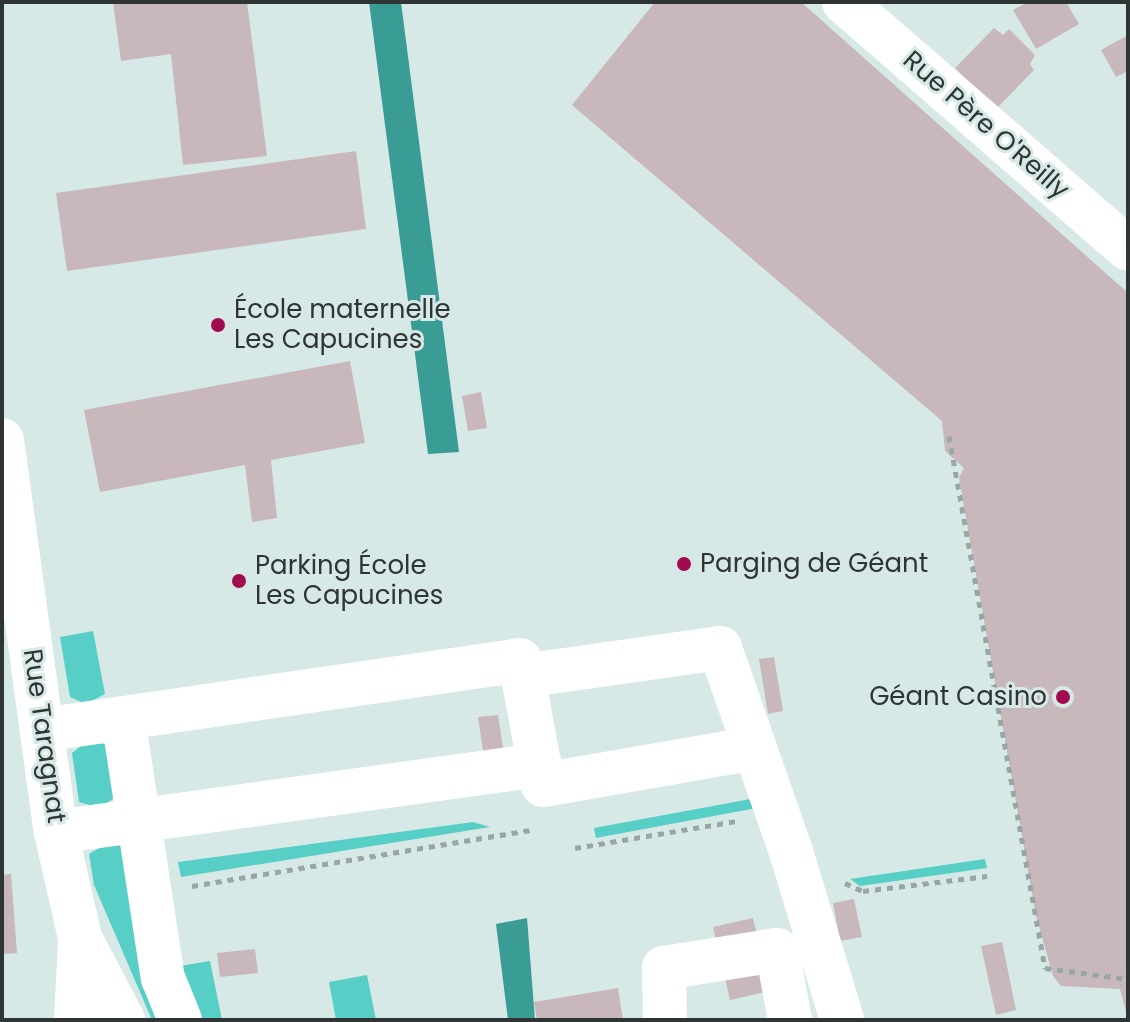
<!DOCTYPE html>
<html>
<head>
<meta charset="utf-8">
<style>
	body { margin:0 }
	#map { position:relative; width:1130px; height:1022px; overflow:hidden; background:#d7e9e7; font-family:Poppins,sans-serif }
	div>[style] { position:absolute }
	.green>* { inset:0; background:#57cec6 }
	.water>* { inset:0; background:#399c95 }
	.building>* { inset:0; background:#c8b7bb }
	.path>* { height:5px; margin-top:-2.5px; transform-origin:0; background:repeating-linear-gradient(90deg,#98a6a5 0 6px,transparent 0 12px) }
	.minor>* { height:44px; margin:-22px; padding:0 22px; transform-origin:22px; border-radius:22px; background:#fff }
	.dots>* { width:22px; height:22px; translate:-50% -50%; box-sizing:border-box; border:4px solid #d7e9e7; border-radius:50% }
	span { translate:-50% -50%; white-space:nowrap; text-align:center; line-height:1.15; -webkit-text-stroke:6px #d7e9e7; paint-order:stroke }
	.street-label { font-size:26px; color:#2e3534 }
	.poi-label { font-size:26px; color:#2e3534 }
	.left { translate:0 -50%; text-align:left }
	.right { translate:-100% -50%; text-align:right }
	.frame { position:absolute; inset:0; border:4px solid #2e3534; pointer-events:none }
</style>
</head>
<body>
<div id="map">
	<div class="green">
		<i style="clip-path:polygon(93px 631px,105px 694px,86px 704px,70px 697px,60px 637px)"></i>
		<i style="clip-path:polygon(90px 739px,112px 747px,117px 796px,100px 808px,79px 802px,72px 753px)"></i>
		<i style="clip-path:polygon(756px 798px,762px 807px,596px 838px,594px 828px)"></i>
		<i style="clip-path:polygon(473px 822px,490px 827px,181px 877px,178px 862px)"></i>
		<i style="clip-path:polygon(111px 841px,130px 847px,166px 1020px,152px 1020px,94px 885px,89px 854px)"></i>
		<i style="clip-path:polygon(985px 859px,987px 868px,860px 886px,850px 879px)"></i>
		<i style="clip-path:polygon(210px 961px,222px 1020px,195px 1020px,180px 966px)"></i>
		<i style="clip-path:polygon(367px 975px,376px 1020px,336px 1020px,329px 982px)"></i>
	</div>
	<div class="water">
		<i style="clip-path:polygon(369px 2px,401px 2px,459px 452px,428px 454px)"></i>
		<i style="clip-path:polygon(527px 918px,535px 1020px,508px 1020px,496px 924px)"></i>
	</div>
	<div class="building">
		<i style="clip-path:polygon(113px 2px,247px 2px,267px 156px,183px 165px,171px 54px,121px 61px)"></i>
		<i style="clip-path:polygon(655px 2px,801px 2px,1128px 293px,1128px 1020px,1120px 989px,1061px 986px,1053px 976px,1036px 916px,959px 478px,964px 468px,945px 451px,942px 421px,572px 105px)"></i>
		<i style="clip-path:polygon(1028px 2px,1066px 2px,1079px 24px,1036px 49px,1013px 10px)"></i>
		<i style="clip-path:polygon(994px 28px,1003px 35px,1009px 29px,1035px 55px,1030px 64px,1034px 70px,996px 109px,955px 68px)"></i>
		<i style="clip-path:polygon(1128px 35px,1128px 71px,1116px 77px,1101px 50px)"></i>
		<i style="clip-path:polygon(356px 151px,366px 229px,67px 271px,56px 193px)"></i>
		<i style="clip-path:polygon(350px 361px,365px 443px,271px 460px,277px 518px,252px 522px,245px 465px,100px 492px,84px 410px)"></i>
		<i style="clip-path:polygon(481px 392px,487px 428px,468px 431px,462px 396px)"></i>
		<i style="clip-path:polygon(774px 657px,783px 711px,768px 714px,759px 659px)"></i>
		<i style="clip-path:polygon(498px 715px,503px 748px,483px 751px,478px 717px)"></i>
		<i style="clip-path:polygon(11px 874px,17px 953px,2px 954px,2px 875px)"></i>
		<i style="clip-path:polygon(854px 899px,862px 937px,840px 941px,833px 903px)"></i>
		<i style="clip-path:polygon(753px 918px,770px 991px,730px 1000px,713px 927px)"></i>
		<i style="clip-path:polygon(1002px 942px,1016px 1010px,996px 1015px,981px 946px)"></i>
		<i style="clip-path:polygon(255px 949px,258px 973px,220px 977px,217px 953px)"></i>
		<i style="clip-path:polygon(618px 988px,623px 1020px,537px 1020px,534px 1002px)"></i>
	</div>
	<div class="path">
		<i style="left:949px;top:436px;width:541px;rotate:79.77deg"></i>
		<i style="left:1045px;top:968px;width:84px;rotate:7.5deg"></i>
		<i style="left:575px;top:848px;width:163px;rotate:-9.5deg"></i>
		<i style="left:845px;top:883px;width:20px;rotate:24deg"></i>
		<i style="left:863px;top:891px;width:125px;rotate:-6.9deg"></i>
		<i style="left:192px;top:886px;width:343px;rotate:-9.4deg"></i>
	</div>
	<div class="minor">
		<i style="left:844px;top:2px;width:376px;rotate:41deg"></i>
		<i style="left:2px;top:440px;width:396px;rotate:82.2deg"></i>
		<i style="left:56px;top:832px;width:109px;rotate:77.2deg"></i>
		<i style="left:80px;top:938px;width:93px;rotate:62.3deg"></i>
		<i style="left:523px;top:676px;width:199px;rotate:-8.1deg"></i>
		<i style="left:720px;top:648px;width:219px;rotate:70.8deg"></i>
		<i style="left:792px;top:855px;width:172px;rotate:73.1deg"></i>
		<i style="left:123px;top:718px;width:263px;rotate:81.3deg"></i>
		<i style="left:163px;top:978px;width:45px;rotate:68deg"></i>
		<i style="left:42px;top:730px;width:483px;rotate:-8.3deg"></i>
		<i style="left:520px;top:660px;width:127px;rotate:79.6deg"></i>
		<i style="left:543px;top:785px;width:214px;rotate:-9.9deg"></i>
		<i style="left:56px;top:832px;width:489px;rotate:-7.9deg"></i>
		<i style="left:76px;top:1020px;width:80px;rotate:-87.1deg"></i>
		<i style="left:665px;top:1020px;width:52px;rotate:-91.1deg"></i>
		<i style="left:664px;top:968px;width:114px;rotate:-9.1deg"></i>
		<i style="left:777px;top:950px;width:71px;rotate:79.5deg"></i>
	</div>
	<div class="dots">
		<i style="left:218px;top:325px;background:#a10c50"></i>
		<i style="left:684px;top:564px;background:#a10c50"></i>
		<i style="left:239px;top:581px;background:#a10c50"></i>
		<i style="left:1063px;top:697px;background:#a10c50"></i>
	</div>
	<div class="street-label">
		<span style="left:986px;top:125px;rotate:41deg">Rue Père O'Reilly</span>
		<span style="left:44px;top:736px;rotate:82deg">Rue Taragnat</span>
	</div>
	<div class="poi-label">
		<span class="left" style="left:234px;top:325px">École maternelle<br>Les Capucines</span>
		<span class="left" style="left:700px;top:564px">Parging de Géant</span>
		<span class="left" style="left:255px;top:581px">Parking École<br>Les Capucines</span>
		<span class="right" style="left:1047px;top:697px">Géant Casino</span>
	</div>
	<div class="frame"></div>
</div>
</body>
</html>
